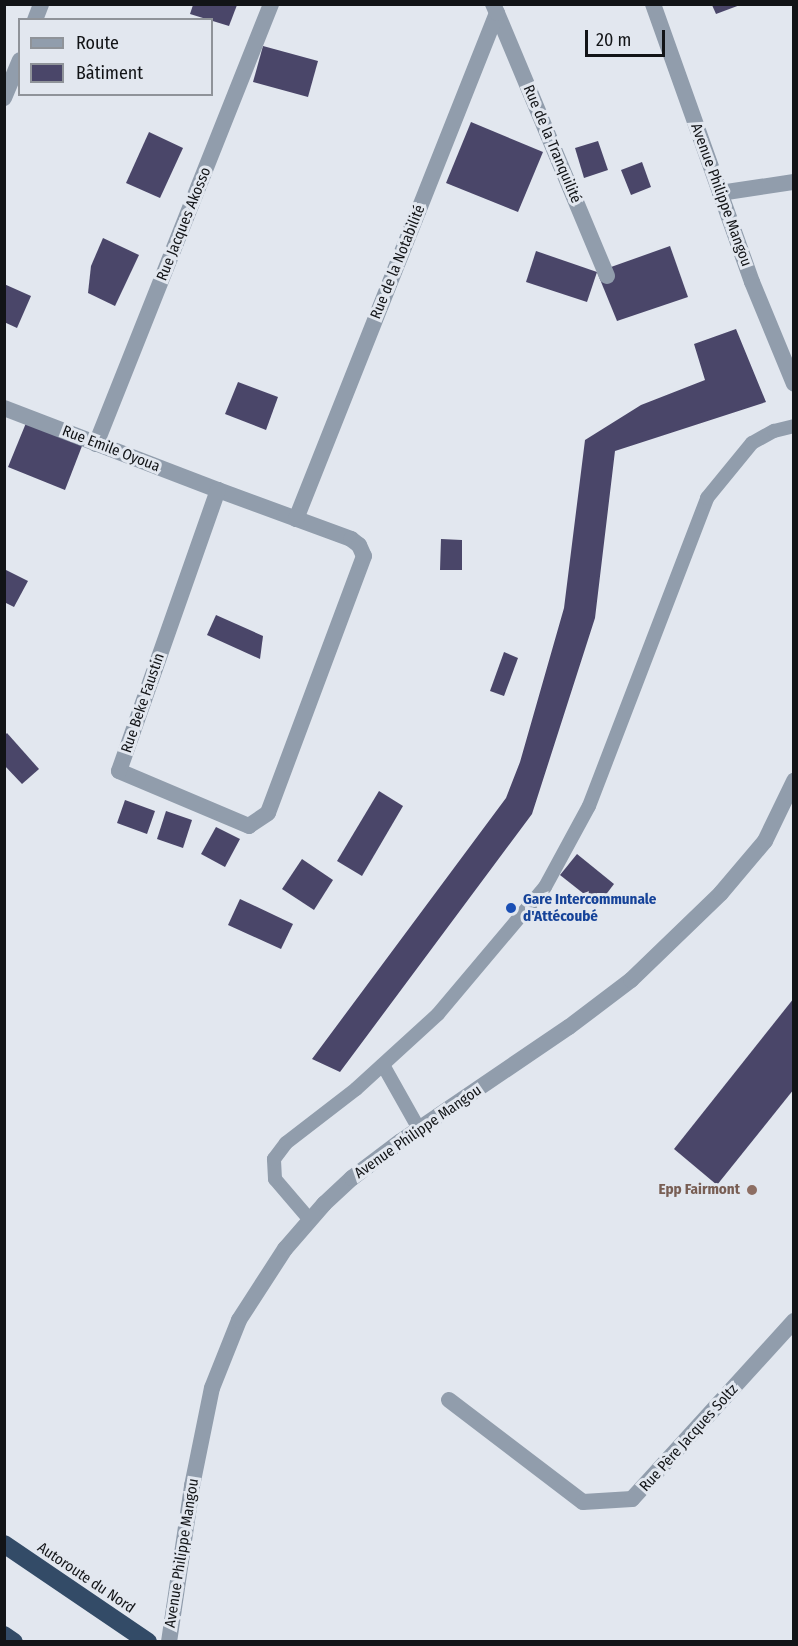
<!DOCTYPE html>
<html>
<head>
<meta charset="utf-8">
<style>
	body { margin:0 }
	#map { position:relative; width:798px; height:1646px; overflow:hidden; background:#e2e7ef; font-family:"Fira Sans Condensed",sans-serif }
	div>[style] { position:absolute }
	.building>* { inset:0; background:#4a4669 }
	.service>* { height:14px; margin:-7px; padding:0 7px; transform-origin:7px; border-radius:7px; background:#919dac }
	.minor>* { height:16px; margin:-8px; padding:0 8px; transform-origin:8px; border-radius:8px; background:#919dac }
	.tertiary>* { height:16px; margin:-8px; padding:0 8px; transform-origin:8px; border-radius:8px; background:#919dac }
	.motorway>* { height:18px; margin:-9px; padding:0 9px; transform-origin:9px; border-radius:9px; background:#334b67 }
	.dots>* { width:16px; height:16px; translate:-50% -50%; box-sizing:border-box; border:3px solid #e2e7ef; border-radius:50% }
	span { translate:-50% -50%; white-space:nowrap; text-align:center; line-height:1.15; -webkit-text-stroke:6px #e2e7ef; paint-order:stroke }
	.street-label { font-size:15px; color:#121417 }
	.transit-label { font-size:15px; color:#164399; font-weight:700 }
	.left { translate:0 -50%; text-align:left }
	.education-label { font-size:15px; color:#785e54; font-weight:700 }
	.right { translate:-100% -50%; text-align:right }
	.frame { position:absolute; inset:0; border:6px solid #121417; pointer-events:none }
	.legend { position:absolute; left:18px; top:18px; width:195px; height:78px; box-sizing:border-box; background:#e2e7ef; border:2px solid #8f9399; margin:0; padding:8px 10px; list-style:none; font-size:18px; color:#121417 }
	.legend li { display:flex; align-items:center; gap:12px; height:30px }
	.legend b { width:30px; border:2px solid #8f9399 }
	.scale { position:absolute; left:585px; top:30px; width:80px; height:27px; box-sizing:border-box; border:3px solid #121417; border-top:0; padding-left:8px; font-size:18px; line-height:21px; white-space:nowrap; color:#121417; -webkit-text-stroke:4px #e2e7ef; paint-order:stroke }
</style>
</head>
<body>
<div id="map">
	<div class="building">
		<i style="clip-path:polygon(193px 5px,237px 5px,229px 26px,190px 14px)"></i>
		<i style="clip-path:polygon(712px 5px,740px 5px,716px 14px)"></i>
		<i style="clip-path:polygon(263px 46px,318px 61px,308px 97px,253px 82px)"></i>
		<i style="clip-path:polygon(471px 122px,543px 152px,518px 212px,446px 183px)"></i>
		<i style="clip-path:polygon(149px 132px,183px 148px,160px 198px,126px 183px)"></i>
		<i style="clip-path:polygon(598px 141px,608px 170px,584px 178px,575px 148px)"></i>
		<i style="clip-path:polygon(642px 162px,651px 187px,631px 195px,621px 170px)"></i>
		<i style="clip-path:polygon(103px 238px,139px 255px,115px 306px,88px 293px,91px 266px)"></i>
		<i style="clip-path:polygon(670px 246px,688px 297px,617px 321px,597px 272px)"></i>
		<i style="clip-path:polygon(536px 251px,597px 272px,587px 302px,526px 282px)"></i>
		<i style="clip-path:polygon(4px 284px,31px 296px,17px 328px,4px 322px)"></i>
		<i style="clip-path:polygon(736px 329px,766px 402px,615px 451px,595px 618px,532px 814px,340px 1072px,312px 1059px,506px 798px,520px 762px,564px 608px,585px 440px,641px 405px,705px 380px,694px 344px)"></i>
		<i style="clip-path:polygon(238px 382px,278px 397px,266px 430px,225px 414px)"></i>
		<i style="clip-path:polygon(26px 423px,82px 446px,65px 490px,8px 467px)"></i>
		<i style="clip-path:polygon(441px 539px,462px 540px,462px 570px,440px 570px)"></i>
		<i style="clip-path:polygon(4px 569px,28px 581px,14px 607px,4px 602px)"></i>
		<i style="clip-path:polygon(216px 615px,263px 636px,260px 659px,207px 635px)"></i>
		<i style="clip-path:polygon(504px 652px,518px 658px,504px 696px,490px 691px)"></i>
		<i style="clip-path:polygon(7px 733px,39px 769px,22px 784px,4px 765px,4px 736px)"></i>
		<i style="clip-path:polygon(379px 791px,403px 806px,362px 876px,337px 861px)"></i>
		<i style="clip-path:polygon(125px 800px,155px 811px,147px 834px,117px 823px)"></i>
		<i style="clip-path:polygon(166px 811px,192px 820px,183px 848px,157px 839px)"></i>
		<i style="clip-path:polygon(216px 827px,240px 839px,225px 867px,201px 854px)"></i>
		<i style="clip-path:polygon(577px 854px,614px 884px,598px 905px,560px 875px)"></i>
		<i style="clip-path:polygon(302px 859px,333px 880px,314px 910px,282px 889px)"></i>
		<i style="clip-path:polygon(240px 899px,293px 924px,281px 949px,228px 925px)"></i>
		<i style="clip-path:polygon(794px 998px,794px 1089px,717px 1185px,674px 1149px)"></i>
	</div>
	<div class="service">
		<i style="left:383px;top:1065px;width:73px;rotate:60.6deg"></i>
		<i style="left:310px;top:1220px;width:54px;rotate:-130.5deg"></i>
		<i style="left:275px;top:1179px;width:20px;rotate:-93deg"></i>
		<i style="left:274px;top:1159px;width:20px;rotate:-53deg"></i>
		<i style="left:286px;top:1143px;width:88px;rotate:-37.6deg"></i>
		<i style="left:356px;top:1089px;width:111px;rotate:-42.4deg"></i>
		<i style="left:438px;top:1014px;width:166px;rotate:-49.9deg"></i>
		<i style="left:545px;top:887px;width:92px;rotate:-61.5deg"></i>
		<i style="left:589px;top:806px;width:330px;rotate:-69deg"></i>
		<i style="left:707px;top:498px;width:71px;rotate:-50.7deg"></i>
		<i style="left:752px;top:443px;width:25px;rotate:-29deg"></i>
		<i style="left:774px;top:431px;width:21px;rotate:-14deg"></i>
	</div>
	<div class="minor">
		<i style="left:497px;top:13px;width:285px;rotate:67.3deg"></i>
		<i style="left:35px;top:20px;width:17px;rotate:-69deg"></i>
		<i style="left:4px;top:98px;width:41px;rotate:-67.2deg"></i>
		<i style="left:720px;top:193px;width:75px;rotate:-8.5deg"></i>
		<i style="left:4px;top:408px;width:229px;rotate:21deg"></i>
		<i style="left:96px;top:444px;width:474px;rotate:-68.3deg"></i>
		<i style="left:218px;top:490px;width:142px;rotate:20.2deg"></i>
		<i style="left:351px;top:539px;width:10px;rotate:37deg"></i>
		<i style="left:359px;top:545px;width:12px;rotate:66deg"></i>
		<i style="left:364px;top:556px;width:274px;rotate:110.5deg"></i>
		<i style="left:268px;top:813px;width:23px;rotate:146deg"></i>
		<i style="left:249px;top:826px;width:141px;rotate:-157.1deg"></i>
		<i style="left:119px;top:771px;width:298px;rotate:-70.6deg"></i>
		<i style="left:296px;top:519px;width:544px;rotate:-68.34deg"></i>
		<i style="left:497px;top:13px;width:10px;rotate:-114deg"></i>
		<i style="left:449px;top:1400px;width:168px;rotate:37.3deg"></i>
		<i style="left:583px;top:1502px;width:49px;rotate:-3.5deg"></i>
		<i style="left:632px;top:1499px;width:241px;rotate:-47.7deg"></i>
	</div>
	<div class="tertiary">
		<i style="left:653px;top:4px;width:295px;rotate:70.4deg"></i>
		<i style="left:752px;top:282px;width:110px;rotate:67.6deg"></i>
		<i style="left:169px;top:1642px;width:158px;rotate:-81.6deg"></i>
		<i style="left:192px;top:1486px;width:100px;rotate:-78.5deg"></i>
		<i style="left:212px;top:1388px;width:73px;rotate:-68.3deg"></i>
		<i style="left:239px;top:1320px;width:85px;rotate:-57.1deg"></i>
		<i style="left:285px;top:1249px;width:60px;rotate:-49.1deg"></i>
		<i style="left:324px;top:1204px;width:38px;rotate:-43deg"></i>
		<i style="left:352px;top:1178px;width:61px;rotate:-37.1deg"></i>
		<i style="left:401px;top:1141px;width:203px;rotate:-34.2deg"></i>
		<i style="left:569px;top:1027px;width:78px;rotate:-37.2deg"></i>
		<i style="left:631px;top:980px;width:125px;rotate:-44deg"></i>
		<i style="left:721px;top:893px;width:68px;rotate:-49.8deg"></i>
		<i style="left:765px;top:841px;width:67px;rotate:-64.2deg"></i>
	</div>
	<div class="motorway">
		<i style="left:4px;top:1544px;width:174px;rotate:34.2deg"></i>
		<i style="left:4px;top:1635px;width:12px;rotate:35deg"></i>
	</div>
	<div class="dots">
		<i style="left:511px;top:908px;background:#1a4fb4"></i>
		<i style="left:752px;top:1190px;background:#8d6e63"></i>
	</div>
	<div class="street-label">
		<span style="left:552px;top:144px;rotate:67deg">Rue de la Tranquilité</span>
		<span style="left:721px;top:195px;rotate:70deg">Avenue Philippe Mangou</span>
		<span style="left:184px;top:224px;rotate:-68deg">Rue Jacques Akosso</span>
		<span style="left:398px;top:262px;rotate:-68deg">Rue de la Notabilité</span>
		<span style="left:111px;top:449px;rotate:21deg">Rue Emile Oyoua</span>
		<span style="left:143px;top:703px;rotate:-71deg">Rue Beke Faustin</span>
		<span style="left:418px;top:1132px;rotate:-35deg">Avenue Philippe Mangou</span>
		<span style="left:689px;top:1438px;rotate:-48deg">Rue Père Jacques Soltz</span>
		<span style="left:182px;top:1553px;rotate:-81deg">Avenue Philippe Mangou</span>
		<span style="left:86px;top:1578px;rotate:34deg">Autoroute du Nord</span>
	</div>
	<div class="transit-label">
		<span class="left" style="left:523px;top:908px">Gare Intercommunale<br>d'Attécoubé</span>
	</div>
	<div class="education-label">
		<span class="right" style="left:740px;top:1190px">Epp Fairmont</span>
	</div>
	<div class="frame"></div>
	<ul class="legend">
	<li><b style="height:8px;background:#919dac"></b>Route</li>
	<li><b style="height:16px;background:#4a4669"></b>Bâtiment</li>
	</ul>
	<div class="scale">20 m</div>
</div>
</body>
</html>
